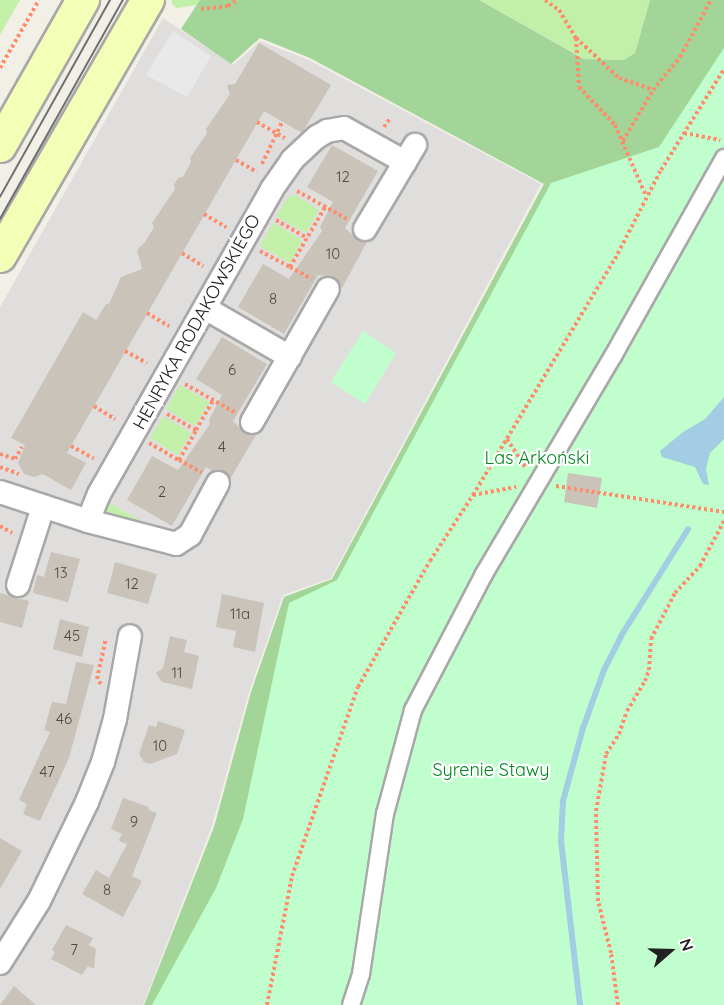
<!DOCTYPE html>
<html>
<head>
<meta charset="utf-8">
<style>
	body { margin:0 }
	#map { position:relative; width:724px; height:1005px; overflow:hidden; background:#f2efe6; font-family:Quicksand,sans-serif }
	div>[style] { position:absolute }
	.residential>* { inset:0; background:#dfdedd }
	.grass>* { inset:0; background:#c3f0a8 }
	.forest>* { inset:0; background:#a2d597 }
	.park>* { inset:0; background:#c0ffcd }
	.parking>* { inset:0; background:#e9e9e9 }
	.water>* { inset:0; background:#a3cde3 }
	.stream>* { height:6px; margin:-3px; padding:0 3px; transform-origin:3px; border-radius:3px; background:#a3cde3 }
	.building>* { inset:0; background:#cac3b9 }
	.path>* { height:4px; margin-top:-2px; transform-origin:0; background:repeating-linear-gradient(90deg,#ff8c6a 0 3px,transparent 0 6px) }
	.roads { filter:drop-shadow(2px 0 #a8a8a8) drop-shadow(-2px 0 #a8a8a8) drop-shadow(0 2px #a8a8a8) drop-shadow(0 -2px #a8a8a8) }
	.pedestrian>* { height:16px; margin:-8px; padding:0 8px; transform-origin:8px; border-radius:8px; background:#fff }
	.minor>* { height:22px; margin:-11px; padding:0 11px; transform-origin:11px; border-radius:11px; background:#fff }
	.secondary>* { height:32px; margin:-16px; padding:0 16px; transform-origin:16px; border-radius:16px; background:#f3ffb7 }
	.tram>* { height:1.5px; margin:-0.75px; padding:0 0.75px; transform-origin:0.75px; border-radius:0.75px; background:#6f6f6f }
	span { translate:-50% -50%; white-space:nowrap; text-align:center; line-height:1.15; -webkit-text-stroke:4.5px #fff; paint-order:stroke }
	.number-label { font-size:15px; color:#4b4a47 }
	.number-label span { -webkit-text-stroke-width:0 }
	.street-label { font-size:18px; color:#212121 }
	.park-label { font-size:18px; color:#01871c }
	.north { position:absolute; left:640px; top:921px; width:60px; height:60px; -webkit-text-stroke:4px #fff; paint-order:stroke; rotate:70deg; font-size:16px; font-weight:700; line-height:24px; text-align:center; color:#212121 }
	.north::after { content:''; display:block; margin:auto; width:21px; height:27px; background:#212121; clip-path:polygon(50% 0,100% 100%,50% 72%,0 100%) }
</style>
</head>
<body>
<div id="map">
	<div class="residential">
		<i style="clip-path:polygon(163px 18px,233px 65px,260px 41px,309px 60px,541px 184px,331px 578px,283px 595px,249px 692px,212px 826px,143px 1005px,0 1005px,0 307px)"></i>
	</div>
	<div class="grass">
		<i style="clip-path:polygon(0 0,20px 0,0 35px)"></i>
		<i style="clip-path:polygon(172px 0,200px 0,197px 5px,177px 8px,172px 4px)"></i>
		<i style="clip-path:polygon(479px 0,650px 0,635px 53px,625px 60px,585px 59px)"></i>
		<i style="clip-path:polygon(295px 195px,319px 210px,306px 233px,276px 216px,288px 197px)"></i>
		<i style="clip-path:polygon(273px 223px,302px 240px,290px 263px,260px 246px)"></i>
		<i style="clip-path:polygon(180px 385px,209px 402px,195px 426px,166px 409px)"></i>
		<i style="clip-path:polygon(163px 416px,191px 433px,178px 455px,150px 438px)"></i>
		<i style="clip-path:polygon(104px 500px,157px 530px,105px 514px)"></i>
	</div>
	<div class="forest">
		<i style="clip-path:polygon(200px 0,479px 0,584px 59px,624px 60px,635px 53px,650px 0,724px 0,724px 1005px,144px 1005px,214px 827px,251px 692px,284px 597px,332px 579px,544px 184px,310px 58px,260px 38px,231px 64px,181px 29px)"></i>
	</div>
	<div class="park">
		<i style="clip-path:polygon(724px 48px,724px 1005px,152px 1005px,216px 888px,243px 819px,289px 603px,337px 580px,551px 183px,659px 147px)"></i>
		<i style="clip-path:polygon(363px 331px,396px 353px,365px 404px,331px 382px)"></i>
	</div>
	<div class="parking">
		<i style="clip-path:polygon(173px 31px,211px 56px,187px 97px,146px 75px)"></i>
	</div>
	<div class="water">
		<i style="clip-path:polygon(724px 397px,724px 439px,710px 453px,706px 469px,709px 485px,703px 484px,695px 467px,662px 457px,660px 451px,683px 432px,705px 419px)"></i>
	</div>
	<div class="stream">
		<i style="left:580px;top:1005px;width:164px;rotate:-96.6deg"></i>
		<i style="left:561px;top:842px;width:41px;rotate:-87.2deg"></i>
		<i style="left:563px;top:801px;width:76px;rotate:-74.7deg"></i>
		<i style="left:583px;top:728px;width:62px;rotate:-70.1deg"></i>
		<i style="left:604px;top:670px;width:38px;rotate:-63deg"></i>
		<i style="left:621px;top:636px;width:126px;rotate:-57.9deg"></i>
	</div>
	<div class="building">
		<i style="clip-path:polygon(259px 43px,331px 85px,302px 133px,264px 111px,67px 453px,86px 463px,71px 490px,43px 474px,34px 477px,24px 474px,18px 463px,25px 445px,11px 438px,83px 312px,96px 320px,106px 304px,109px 304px,121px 277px,142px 269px,137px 250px,145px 242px,154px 227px,152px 223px,175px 189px,174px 185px,178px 178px,183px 177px,191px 162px,190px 158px,207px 133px,206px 129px,230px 94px,227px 85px,235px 84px)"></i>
		<i style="clip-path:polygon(332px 145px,378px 171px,345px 228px,358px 240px,367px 242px,342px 288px,334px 277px,318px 275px,284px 334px,238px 307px,263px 264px,289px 279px,322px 231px,320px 227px,333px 202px,307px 187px)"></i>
		<i style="clip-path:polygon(222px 337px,267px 364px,233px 421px,245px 433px,256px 435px,230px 479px,224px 471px,212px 471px,206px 467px,172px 526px,127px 500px,152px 456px,178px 470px,210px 424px,209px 420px,222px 395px,196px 379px)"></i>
		<i style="clip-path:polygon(568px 473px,602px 478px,597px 508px,564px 502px)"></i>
		<i style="clip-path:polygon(51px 552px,80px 559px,68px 602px,33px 593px,37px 575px,44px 577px)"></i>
		<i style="clip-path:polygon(115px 562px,157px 574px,148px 604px,107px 593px)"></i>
		<i style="clip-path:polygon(0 593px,29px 601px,22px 628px,0 622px)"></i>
		<i style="clip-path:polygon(222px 594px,264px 603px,255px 652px,233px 647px,236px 631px,216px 627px)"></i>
		<i style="clip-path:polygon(60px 619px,89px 627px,82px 657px,53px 649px)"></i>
		<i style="clip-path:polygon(170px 636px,187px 640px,184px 652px,199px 656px,192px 689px,162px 682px,156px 673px,163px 668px)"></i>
		<i style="clip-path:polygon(76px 662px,94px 665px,69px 758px,40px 821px,23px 814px,27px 804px,19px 800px,50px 732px,44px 730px,52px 702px,66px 704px)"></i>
		<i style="clip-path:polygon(158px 721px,185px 730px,177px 754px,150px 764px,144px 762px,139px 754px,149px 725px,156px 727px)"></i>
		<i style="clip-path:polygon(123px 798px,149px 807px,149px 810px,157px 813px,132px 876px,142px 881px,123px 917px,82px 894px,96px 870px,109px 878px,127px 844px,119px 841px,122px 834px,111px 829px)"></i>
		<i style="clip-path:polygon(0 838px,22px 851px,0 889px)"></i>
		<i style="clip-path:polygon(66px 925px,93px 938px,89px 945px,96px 949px,94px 969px,88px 966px,82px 975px,51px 959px,55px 952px,52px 950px)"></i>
		<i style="clip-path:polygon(14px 986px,36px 1005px,0 1005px)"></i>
	</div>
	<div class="path">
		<i style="left:545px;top:0;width:17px;rotate:36deg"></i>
		<i style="left:559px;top:10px;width:33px;rotate:59deg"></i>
		<i style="left:576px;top:38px;width:49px;rotate:86.5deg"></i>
		<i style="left:579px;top:87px;width:52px;rotate:46.5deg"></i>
		<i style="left:615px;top:125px;width:77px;rotate:66.4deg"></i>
		<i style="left:201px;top:9px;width:27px;rotate:-6deg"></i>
		<i style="left:228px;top:6px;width:11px;rotate:-34deg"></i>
		<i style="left:576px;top:38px;width:59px;rotate:42.9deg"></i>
		<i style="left:619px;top:78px;width:36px;rotate:19deg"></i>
		<i style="left:653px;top:90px;width:43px;rotate:-50.7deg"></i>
		<i style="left:680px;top:57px;width:65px;rotate:-61.5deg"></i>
		<i style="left:0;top:68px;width:78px;rotate:-60.2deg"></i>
		<i style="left:257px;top:122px;width:32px;rotate:30deg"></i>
		<i style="left:384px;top:127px;width:11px;rotate:-56deg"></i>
		<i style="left:684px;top:133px;width:37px;rotate:11deg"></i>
		<i style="left:623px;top:141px;width:59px;rotate:-59.5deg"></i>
		<i style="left:236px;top:160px;width:24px;rotate:30deg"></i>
		<i style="left:262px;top:164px;width:47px;rotate:-64.5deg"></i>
		<i style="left:297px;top:191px;width:60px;rotate:29.1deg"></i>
		<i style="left:204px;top:214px;width:26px;rotate:31deg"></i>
		<i style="left:276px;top:220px;width:36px;rotate:30deg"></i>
		<i style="left:260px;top:251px;width:34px;rotate:28deg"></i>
		<i style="left:290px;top:267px;width:69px;rotate:-59.7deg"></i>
		<i style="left:182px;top:253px;width:25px;rotate:32deg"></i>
		<i style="left:290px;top:267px;width:25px;rotate:29deg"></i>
		<i style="left:147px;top:313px;width:26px;rotate:31deg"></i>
		<i style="left:125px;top:351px;width:25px;rotate:29deg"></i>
		<i style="left:185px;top:384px;width:59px;rotate:29.6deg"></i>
		<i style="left:94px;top:406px;width:25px;rotate:32deg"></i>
		<i style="left:167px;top:414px;width:33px;rotate:29deg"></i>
		<i style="left:196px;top:430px;width:34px;rotate:-60deg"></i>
		<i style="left:507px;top:439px;width:35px;rotate:57deg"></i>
		<i style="left:149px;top:443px;width:34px;rotate:30deg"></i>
		<i style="left:179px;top:460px;width:34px;rotate:-60deg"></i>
		<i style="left:71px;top:446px;width:26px;rotate:29deg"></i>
		<i style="left:0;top:454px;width:16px;rotate:18deg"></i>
		<i style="left:15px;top:459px;width:14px;rotate:-60deg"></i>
		<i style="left:179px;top:460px;width:26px;rotate:29deg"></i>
		<i style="left:0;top:467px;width:20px;rotate:20deg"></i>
		<i style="left:556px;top:486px;width:170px;rotate:8.8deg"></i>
		<i style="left:473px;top:495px;width:44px;rotate:-10.5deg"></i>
		<i style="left:0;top:526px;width:14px;rotate:30deg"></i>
		<i style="left:101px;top:684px;width:6px;rotate:-129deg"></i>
		<i style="left:97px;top:679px;width:42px;rotate:-77.6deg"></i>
		<i style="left:267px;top:1005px;width:131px;rotate:-79deg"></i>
		<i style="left:292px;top:876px;width:200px;rotate:-70.8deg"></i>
		<i style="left:358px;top:687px;width:145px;rotate:-60.3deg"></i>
		<i style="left:430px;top:561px;width:79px;rotate:-56.9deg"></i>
		<i style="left:473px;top:495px;width:275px;rotate:-59deg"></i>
		<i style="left:615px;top:259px;width:100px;rotate:-62.7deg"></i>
		<i style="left:661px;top:170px;width:119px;rotate:-58deg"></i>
		<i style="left:618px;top:1005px;width:52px;rotate:-97.7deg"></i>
		<i style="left:611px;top:953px;width:54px;rotate:-104deg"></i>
		<i style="left:598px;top:901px;width:90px;rotate:-91.3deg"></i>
		<i style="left:596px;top:811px;width:58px;rotate:-80deg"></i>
		<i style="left:606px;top:754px;width:24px;rotate:-57deg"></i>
		<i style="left:619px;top:734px;width:24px;rotate:-71deg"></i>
		<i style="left:627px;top:711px;width:35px;rotate:-59deg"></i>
		<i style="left:645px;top:681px;width:12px;rotate:-70deg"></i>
		<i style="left:649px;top:670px;width:31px;rotate:-86deg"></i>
		<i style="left:651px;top:639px;width:52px;rotate:-62.4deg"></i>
		<i style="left:675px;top:593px;width:37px;rotate:-47deg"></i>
		<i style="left:700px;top:566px;width:51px;rotate:-61.9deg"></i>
	</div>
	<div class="roads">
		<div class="pedestrian">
			<i style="left:351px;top:1005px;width:33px;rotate:-72deg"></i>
			<i style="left:361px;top:974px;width:162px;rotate:-81.5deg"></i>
			<i style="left:385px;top:814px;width:108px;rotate:-74.9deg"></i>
			<i style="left:413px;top:710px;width:153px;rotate:-62.4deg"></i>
			<i style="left:484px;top:574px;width:253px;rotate:-59.4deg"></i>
			<i style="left:613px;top:356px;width:227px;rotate:-60.7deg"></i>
		</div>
		<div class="minor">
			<i style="left:365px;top:229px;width:98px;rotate:-59.2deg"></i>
			<i style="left:205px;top:308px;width:98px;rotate:30deg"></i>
			<i style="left:252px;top:422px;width:153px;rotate:-60.3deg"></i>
			<i style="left:0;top:492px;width:93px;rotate:18.2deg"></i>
			<i style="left:88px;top:521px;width:29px;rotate:-68deg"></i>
			<i style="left:99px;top:494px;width:351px;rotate:-60.4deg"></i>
			<i style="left:272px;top:189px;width:35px;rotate:-55deg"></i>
			<i style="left:292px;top:160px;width:34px;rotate:-43deg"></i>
			<i style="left:317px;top:137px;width:12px;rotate:-31deg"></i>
			<i style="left:327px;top:131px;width:17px;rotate:-10deg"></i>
			<i style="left:344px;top:128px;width:70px;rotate:29.1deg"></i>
			<i style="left:88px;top:521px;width:91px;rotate:14.6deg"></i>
			<i style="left:176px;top:544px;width:17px;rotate:-33deg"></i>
			<i style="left:190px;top:535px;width:59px;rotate:-61.7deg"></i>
			<i style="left:18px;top:585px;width:82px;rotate:-72.2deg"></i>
			<i style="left:0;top:963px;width:73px;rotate:-57.8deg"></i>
			<i style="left:39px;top:901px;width:110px;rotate:-64.1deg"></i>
			<i style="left:87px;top:802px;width:43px;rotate:-68.2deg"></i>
			<i style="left:103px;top:762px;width:45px;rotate:-74.4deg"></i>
			<i style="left:115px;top:719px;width:84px;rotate:-79.8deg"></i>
		</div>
		<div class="secondary">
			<i style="left:0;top:146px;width:168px;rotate:-60.4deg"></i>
			<i style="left:0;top:256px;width:296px;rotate:-60deg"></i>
		</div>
	</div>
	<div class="tram">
		<i style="left:0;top:197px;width:226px;rotate:-60.8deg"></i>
		<i style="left:0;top:219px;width:251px;rotate:-60.7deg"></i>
	</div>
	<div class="number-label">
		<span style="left:343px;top:177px">12</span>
		<span style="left:333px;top:254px">10</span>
		<span style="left:273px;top:299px">8</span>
		<span style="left:232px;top:370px">6</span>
		<span style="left:222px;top:447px">4</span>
		<span style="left:162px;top:492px">2</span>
		<span style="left:61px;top:573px">13</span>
		<span style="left:132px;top:584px">12</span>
		<span style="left:240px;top:614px">11a</span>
		<span style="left:72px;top:636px">45</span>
		<span style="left:177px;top:673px">11</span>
		<span style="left:64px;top:719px">46</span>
		<span style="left:160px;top:746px">10</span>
		<span style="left:47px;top:772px">47</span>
		<span style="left:134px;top:822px">9</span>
		<span style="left:107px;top:890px">8</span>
		<span style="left:74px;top:950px">7</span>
	</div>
	<div class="street-label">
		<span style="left:197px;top:322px;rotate:-61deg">HENRYKA RODAKOWSKIEGO</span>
	</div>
	<div class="park-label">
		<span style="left:537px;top:458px">Las Arkoński</span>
		<span style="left:491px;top:770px">Syrenie Stawy</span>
	</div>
	<div class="north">N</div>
</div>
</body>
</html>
